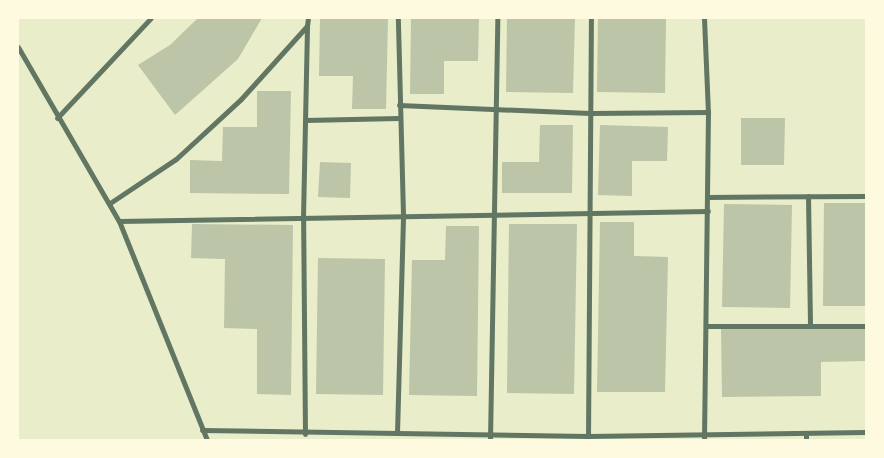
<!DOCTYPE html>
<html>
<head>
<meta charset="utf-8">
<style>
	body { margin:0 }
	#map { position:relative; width:884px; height:458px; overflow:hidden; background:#e9edc9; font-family:"DejaVu Sans",sans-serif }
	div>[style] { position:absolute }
	.building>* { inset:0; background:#bcc5a7 }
	.minor>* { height:5px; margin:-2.5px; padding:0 2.5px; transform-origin:2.5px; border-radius:2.5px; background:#617663 }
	span { translate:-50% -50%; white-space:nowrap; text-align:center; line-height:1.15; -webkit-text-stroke:5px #fefae0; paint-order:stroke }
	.frame { position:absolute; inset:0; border:19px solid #fefae0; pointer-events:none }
</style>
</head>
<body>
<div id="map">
	<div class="building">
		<i style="clip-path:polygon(198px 18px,262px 18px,238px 59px,175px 115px,138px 65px,170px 45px)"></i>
		<i style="clip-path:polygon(320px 18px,388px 18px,386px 109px,352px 109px,353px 76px,319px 76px)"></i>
		<i style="clip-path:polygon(411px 18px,479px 18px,478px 61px,444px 61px,444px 94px,410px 94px)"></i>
		<i style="clip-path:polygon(507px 18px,575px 18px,573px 93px,506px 92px)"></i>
		<i style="clip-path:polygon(598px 18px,666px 18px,665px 93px,597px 92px)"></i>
		<i style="clip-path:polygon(257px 91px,291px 91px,289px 194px,190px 193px,190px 160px,222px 161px,223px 127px,257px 127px)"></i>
		<i style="clip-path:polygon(741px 118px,785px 118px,784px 165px,741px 165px)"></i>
		<i style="clip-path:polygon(540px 125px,573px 125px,572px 193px,502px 193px,502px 162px,539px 162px)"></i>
		<i style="clip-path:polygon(600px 125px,668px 127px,667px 161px,632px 161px,632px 196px,598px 195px)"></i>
		<i style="clip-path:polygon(320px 162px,351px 163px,350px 198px,318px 197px)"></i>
		<i style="clip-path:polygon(824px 203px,866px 203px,866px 306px,823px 306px)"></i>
		<i style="clip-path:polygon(724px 204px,792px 205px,790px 308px,722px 307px)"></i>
		<i style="clip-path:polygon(600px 222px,634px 222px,634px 256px,668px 257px,665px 392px,597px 392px)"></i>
		<i style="clip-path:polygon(192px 224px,293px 225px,291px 395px,257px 394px,257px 329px,224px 328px,225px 259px,191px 258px)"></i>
		<i style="clip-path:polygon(509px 224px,577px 224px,574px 394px,507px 393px)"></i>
		<i style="clip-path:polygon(446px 226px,479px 226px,477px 396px,409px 395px,412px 260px,445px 260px)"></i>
		<i style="clip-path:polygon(318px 258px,385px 259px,383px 395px,316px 394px)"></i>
		<i style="clip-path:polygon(866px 327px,866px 361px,821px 362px,821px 396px,722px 397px,721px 328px)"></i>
	</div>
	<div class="minor">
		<i style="left:704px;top:18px;width:94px;rotate:87.6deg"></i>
		<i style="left:708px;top:112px;width:328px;rotate:90.7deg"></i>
		<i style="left:18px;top:47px;width:201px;rotate:59.9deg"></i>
		<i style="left:119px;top:221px;width:236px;rotate:68.1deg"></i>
		<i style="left:399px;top:105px;width:191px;rotate:2.4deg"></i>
		<i style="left:590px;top:113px;width:118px;rotate:-0.5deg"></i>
		<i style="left:57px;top:118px;width:137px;rotate:-46.8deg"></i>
		<i style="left:305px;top:120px;width:94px;rotate:-1.2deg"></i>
		<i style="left:808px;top:196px;width:130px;rotate:89.1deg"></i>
		<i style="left:707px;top:197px;width:159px;rotate:-0.4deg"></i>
		<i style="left:110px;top:203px;width:79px;rotate:-33.7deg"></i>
		<i style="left:176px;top:159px;width:88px;rotate:-42.7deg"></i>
		<i style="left:241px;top:99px;width:98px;rotate:-47.9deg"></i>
		<i style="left:307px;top:26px;width:8px;rotate:-83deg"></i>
		<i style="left:119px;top:221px;width:589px;rotate:-0.97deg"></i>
		<i style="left:707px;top:326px;width:159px"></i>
		<i style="left:202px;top:430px;width:386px;rotate:0.9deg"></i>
		<i style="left:588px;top:436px;width:278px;rotate:-0.8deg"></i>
		<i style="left:397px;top:433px;width:218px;rotate:-88.4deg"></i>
		<i style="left:403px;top:215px;width:197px;rotate:-91.5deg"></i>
		<i style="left:305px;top:434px;width:216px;rotate:-90.5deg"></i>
		<i style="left:303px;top:218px;width:192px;rotate:-88.8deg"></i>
		<i style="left:490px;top:440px;width:422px;rotate:-89deg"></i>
		<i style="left:588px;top:440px;width:422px;rotate:-89.6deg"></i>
		<i style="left:806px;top:440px;width:7px;rotate:-90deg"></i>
	</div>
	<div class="frame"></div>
</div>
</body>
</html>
